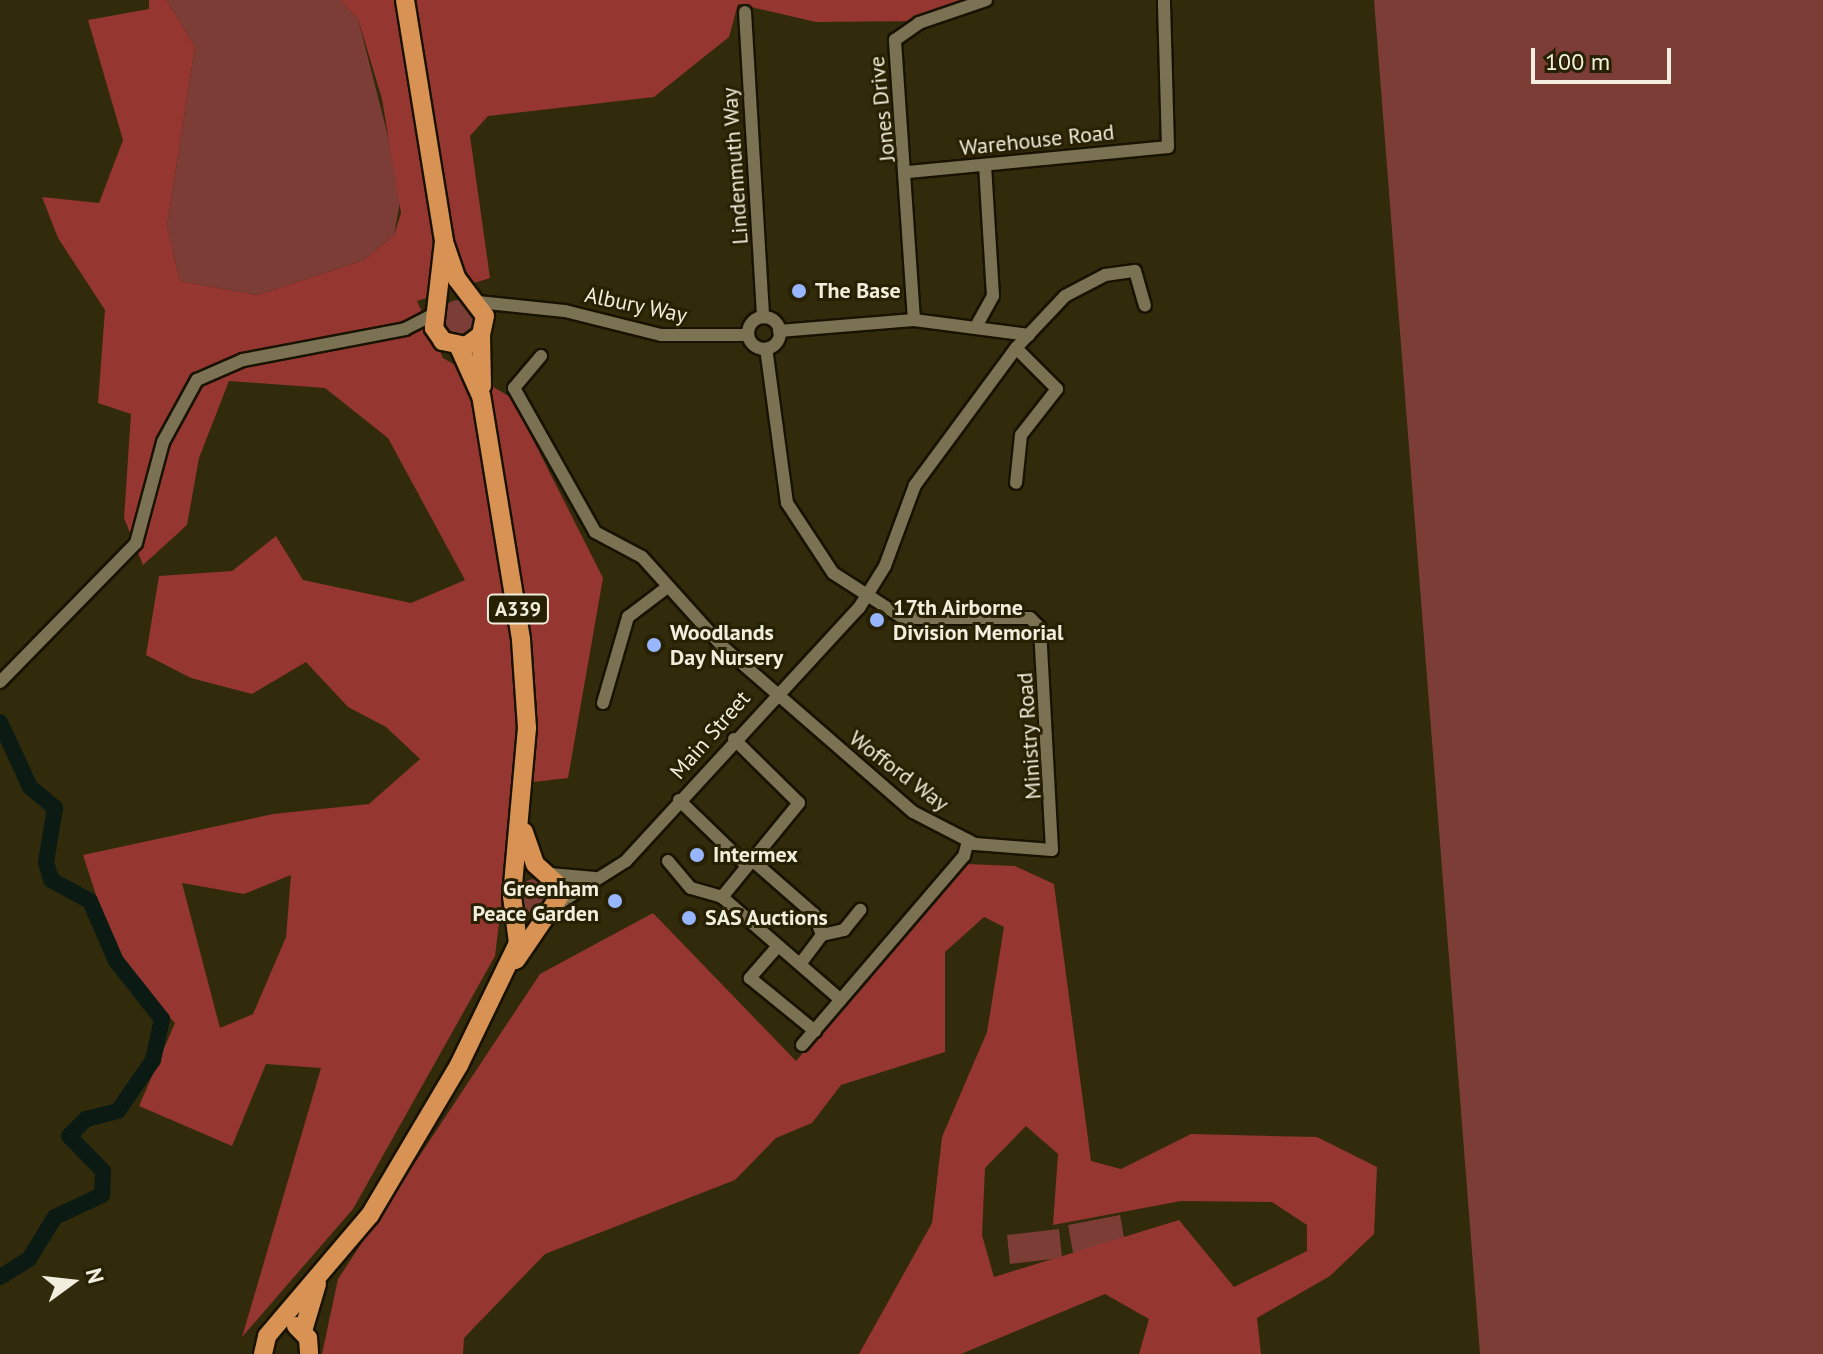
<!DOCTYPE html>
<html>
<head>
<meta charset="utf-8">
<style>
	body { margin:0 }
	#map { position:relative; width:1823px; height:1354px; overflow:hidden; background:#312a0b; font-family:"PT Sans",sans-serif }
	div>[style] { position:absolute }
	.green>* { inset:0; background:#7c3d37 }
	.round { border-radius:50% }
	.forest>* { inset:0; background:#953630 }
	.river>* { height:16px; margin:-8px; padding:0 8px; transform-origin:8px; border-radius:8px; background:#0b1b14 }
	.roads { filter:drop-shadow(2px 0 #181200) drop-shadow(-2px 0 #181200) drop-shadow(0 2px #181200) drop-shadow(0 -2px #181200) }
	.minor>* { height:12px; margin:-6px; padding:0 6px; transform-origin:6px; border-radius:6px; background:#7a7252 }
	.minor>.ring { margin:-6px; padding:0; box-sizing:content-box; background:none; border:12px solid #7a7252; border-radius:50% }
	.highway>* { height:18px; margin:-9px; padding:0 9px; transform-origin:9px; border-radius:9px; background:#d89354 }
	.dots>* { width:22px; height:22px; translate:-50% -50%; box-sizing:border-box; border:4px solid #272002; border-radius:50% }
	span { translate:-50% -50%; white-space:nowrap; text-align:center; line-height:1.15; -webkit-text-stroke:6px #272002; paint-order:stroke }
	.shield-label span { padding:2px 6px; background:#272002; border:2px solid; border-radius:6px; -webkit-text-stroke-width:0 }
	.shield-label { font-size:20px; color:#f2eedd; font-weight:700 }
	.street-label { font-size:22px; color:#f2eedd }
	.poi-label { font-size:22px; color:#f2eedd; font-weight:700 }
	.left { translate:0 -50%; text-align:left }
	.right { translate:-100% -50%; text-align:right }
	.north { position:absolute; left:32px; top:1242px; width:80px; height:80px; -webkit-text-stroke:6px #272002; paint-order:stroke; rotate:75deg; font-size:22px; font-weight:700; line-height:32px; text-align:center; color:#f2eedd }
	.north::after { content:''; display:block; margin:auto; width:28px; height:36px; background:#f2eedd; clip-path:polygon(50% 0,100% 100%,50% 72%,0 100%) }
	.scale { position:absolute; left:1531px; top:48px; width:140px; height:36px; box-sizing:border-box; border:4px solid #f2eedd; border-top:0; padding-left:10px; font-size:24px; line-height:28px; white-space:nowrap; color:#f2eedd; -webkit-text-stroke:6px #272002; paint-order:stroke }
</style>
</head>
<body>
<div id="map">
	<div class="green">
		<i style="clip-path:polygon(167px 0,340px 0,358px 19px,402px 191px,394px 235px,364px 260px,257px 295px,180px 281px,167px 226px,195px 47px)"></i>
		<i style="clip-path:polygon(1374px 0,1823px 0,1823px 1354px,1480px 1354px)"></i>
		<i class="round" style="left:440px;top:300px;width:38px;height:38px"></i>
		<i class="round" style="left:518px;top:879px;width:34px;height:34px"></i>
		<i style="clip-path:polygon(1120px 1215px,1125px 1243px,1073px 1253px,1068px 1225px)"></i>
		<i style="clip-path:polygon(1059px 1229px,1062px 1258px,1010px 1264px,1007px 1235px)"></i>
	</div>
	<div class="forest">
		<i style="clip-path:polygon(evenodd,149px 0,167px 0,195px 47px,167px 226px,180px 281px,257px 295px,364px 260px,394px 235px,401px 213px,382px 99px,358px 19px,340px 0,972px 0,926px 21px,816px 22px,738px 4px,729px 37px,654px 97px,488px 116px,470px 136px,490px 278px,417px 301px,443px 358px,512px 398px,603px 578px,568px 778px,516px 784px,495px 956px,353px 1209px,242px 1337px,321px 1068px,266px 1064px,232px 1146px,139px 1106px,175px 1023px,117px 960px,83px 855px,273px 814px,369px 804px,420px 759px,386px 727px,348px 707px,306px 662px,252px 694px,191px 678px,146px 655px,159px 576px,232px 571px,276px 536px,303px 580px,411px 603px,465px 580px,388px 438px,325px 388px,229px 381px,199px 458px,187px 525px,143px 565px,124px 518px,131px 414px,98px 403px,105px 310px,58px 238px,42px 197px,99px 203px,123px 140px,88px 20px,149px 9px,149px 0,291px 875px,286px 937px,253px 1014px,220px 1028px,182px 883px,244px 894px,291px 875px)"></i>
		<i style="clip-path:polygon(evenodd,967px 864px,1015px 866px,1054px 884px,1091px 1161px,1121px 1169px,1191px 1134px,1317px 1137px,1377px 1167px,1374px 1234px,1330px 1276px,1257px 1318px,1261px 1354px,1139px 1354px,1149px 1319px,1105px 1294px,961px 1354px,859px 1354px,932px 1223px,942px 1137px,987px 1032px,1004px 927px,984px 917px,945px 952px,945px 1052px,841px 1085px,812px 1123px,776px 1138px,735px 1180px,545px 1254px,464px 1338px,463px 1354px,322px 1354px,338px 1279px,540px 974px,653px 913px,796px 1061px,967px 864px,1026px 1126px,1058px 1154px,1053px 1225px,1181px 1201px,1272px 1202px,1307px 1225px,1307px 1251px,1234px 1287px,1179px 1220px,994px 1277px,982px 1235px,985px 1168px,1026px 1126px)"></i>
	</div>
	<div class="river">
		<i style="left:0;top:722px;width:72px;rotate:65.2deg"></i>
		<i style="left:30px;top:787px;width:33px;rotate:40deg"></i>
		<i style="left:55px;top:808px;width:55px;rotate:99.5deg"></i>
		<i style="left:46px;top:862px;width:19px;rotate:74deg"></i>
		<i style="left:51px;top:880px;width:44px;rotate:28.3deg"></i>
		<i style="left:90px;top:901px;width:65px;rotate:66.6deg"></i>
		<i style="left:116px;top:961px;width:74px;rotate:51.6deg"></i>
		<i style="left:162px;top:1019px;width:42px;rotate:102.4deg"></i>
		<i style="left:153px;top:1060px;width:62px;rotate:124.5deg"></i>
		<i style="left:118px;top:1111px;width:33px;rotate:166deg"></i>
		<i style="left:86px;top:1119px;width:24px;rotate:135deg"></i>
		<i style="left:69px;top:1136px;width:49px;rotate:45.8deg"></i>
		<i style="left:103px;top:1171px;width:24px;rotate:92deg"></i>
		<i style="left:102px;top:1195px;width:52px;rotate:154.9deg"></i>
		<i style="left:55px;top:1217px;width:49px;rotate:121.8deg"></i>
		<i style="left:29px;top:1259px;width:34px;rotate:148deg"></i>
	</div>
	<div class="roads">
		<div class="minor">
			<i style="left:745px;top:12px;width:306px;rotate:86.6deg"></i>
			<i style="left:909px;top:172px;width:260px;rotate:-5.5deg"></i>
			<i style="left:1168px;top:147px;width:147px;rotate:-91.6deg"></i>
			<i style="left:478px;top:302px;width:87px;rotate:5.9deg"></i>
			<i style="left:565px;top:311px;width:99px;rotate:14deg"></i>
			<i style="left:661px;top:335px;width:87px"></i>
			<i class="ring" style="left:748px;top:317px;width:20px;height:20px"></i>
			<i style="left:914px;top:320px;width:281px;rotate:-93.9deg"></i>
			<i style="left:895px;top:40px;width:29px;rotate:-35deg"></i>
			<i style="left:919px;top:23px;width:71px;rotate:-18.9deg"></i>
			<i style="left:978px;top:323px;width:31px;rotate:-61deg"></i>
			<i style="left:993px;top:296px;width:130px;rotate:-93.5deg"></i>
			<i style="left:779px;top:331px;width:135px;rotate:-4.7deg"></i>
			<i style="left:914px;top:320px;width:116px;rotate:7.4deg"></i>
			<i style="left:1016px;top:348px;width:58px;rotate:45deg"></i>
			<i style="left:1057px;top:389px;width:58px;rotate:128deg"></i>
			<i style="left:1021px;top:435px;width:48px;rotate:95.9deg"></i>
			<i style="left:541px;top:356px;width:42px;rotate:130.2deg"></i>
			<i style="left:514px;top:388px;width:165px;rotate:60.6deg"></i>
			<i style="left:595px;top:532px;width:53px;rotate:28deg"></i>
			<i style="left:642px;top:557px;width:120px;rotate:48deg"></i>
			<i style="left:722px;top:646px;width:253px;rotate:41deg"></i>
			<i style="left:913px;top:812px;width:70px;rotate:27.3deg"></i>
			<i style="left:975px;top:844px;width:77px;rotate:4.5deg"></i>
			<i style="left:1052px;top:850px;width:222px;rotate:-93.1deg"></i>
			<i style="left:1040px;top:628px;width:14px;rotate:-135deg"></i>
			<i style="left:1030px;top:618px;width:127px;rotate:180deg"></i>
			<i style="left:903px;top:618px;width:83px;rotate:-147.3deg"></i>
			<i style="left:833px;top:573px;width:84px;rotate:-123.3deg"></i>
			<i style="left:787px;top:503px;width:156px;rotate:-97.7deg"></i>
			<i style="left:0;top:682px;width:194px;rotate:-45.6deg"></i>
			<i style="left:136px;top:543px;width:105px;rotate:-75deg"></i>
			<i style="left:163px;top:442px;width:71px;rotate:-61.3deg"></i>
			<i style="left:197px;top:380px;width:50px;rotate:-23.5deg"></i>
			<i style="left:243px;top:360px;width:165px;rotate:-10.8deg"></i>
			<i style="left:405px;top:329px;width:31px;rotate:-27deg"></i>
			<i style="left:603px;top:703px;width:90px;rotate:-73.8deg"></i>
			<i style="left:628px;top:617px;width:48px;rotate:-37.3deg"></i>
			<i style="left:734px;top:739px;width:91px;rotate:44.6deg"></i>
			<i style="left:799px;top:803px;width:122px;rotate:129.3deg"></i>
			<i style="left:722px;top:897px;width:157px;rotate:40.9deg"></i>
			<i style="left:679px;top:800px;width:95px;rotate:44.1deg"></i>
			<i style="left:752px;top:860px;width:82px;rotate:41.1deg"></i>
			<i style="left:814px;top:914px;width:22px;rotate:69deg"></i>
			<i style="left:822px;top:935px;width:35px;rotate:127deg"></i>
			<i style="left:668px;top:861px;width:35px;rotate:50deg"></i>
			<i style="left:691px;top:888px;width:32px;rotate:16deg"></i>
			<i style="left:550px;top:874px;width:45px;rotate:5.1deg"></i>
			<i style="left:558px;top:904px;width:80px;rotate:-32.3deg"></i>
			<i style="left:626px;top:861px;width:344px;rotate:-47.4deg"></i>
			<i style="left:859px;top:608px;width:49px;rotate:-58.2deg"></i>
			<i style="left:885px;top:566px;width:86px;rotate:-69.7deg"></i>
			<i style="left:915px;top:485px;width:170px;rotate:-53.6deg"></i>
			<i style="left:1016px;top:348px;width:71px;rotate:-46.7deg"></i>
			<i style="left:1065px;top:296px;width:45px;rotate:-27.7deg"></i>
			<i style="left:1105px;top:275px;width:30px;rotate:-8deg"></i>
			<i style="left:1135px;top:271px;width:36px;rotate:74deg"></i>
			<i style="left:822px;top:935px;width:23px;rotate:-13deg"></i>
			<i style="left:844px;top:930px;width:26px;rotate:-51deg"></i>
			<i style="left:778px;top:946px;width:43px;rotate:131.2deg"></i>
			<i style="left:750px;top:978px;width:84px;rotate:39.2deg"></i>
			<i style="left:802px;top:1045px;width:249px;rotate:-49.4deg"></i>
			<i style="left:964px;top:856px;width:16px;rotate:-75deg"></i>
		</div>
		<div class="highway">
			<i style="left:405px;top:0;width:245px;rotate:80.8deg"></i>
			<i style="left:444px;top:242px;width:39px;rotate:71deg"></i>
			<i style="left:457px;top:279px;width:46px;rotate:52.9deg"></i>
			<i style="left:485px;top:316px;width:19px;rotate:102deg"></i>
			<i style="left:481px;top:335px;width:19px;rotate:144deg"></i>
			<i style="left:466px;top:346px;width:24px;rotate:-168deg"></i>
			<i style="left:443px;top:341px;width:16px;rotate:-125deg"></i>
			<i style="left:434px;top:328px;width:87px;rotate:-83.4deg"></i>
			<i style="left:481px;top:335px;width:51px;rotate:88.9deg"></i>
			<i style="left:516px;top:960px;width:76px;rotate:-55.7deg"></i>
			<i style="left:559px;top:897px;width:14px;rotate:-102deg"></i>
			<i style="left:556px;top:883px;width:28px;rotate:-138deg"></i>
			<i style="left:535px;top:864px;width:34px;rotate:-109deg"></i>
			<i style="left:296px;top:1326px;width:17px;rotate:45deg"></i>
			<i style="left:308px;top:1338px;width:16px;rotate:86deg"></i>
			<i style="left:303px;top:1331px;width:49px;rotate:-73.4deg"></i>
			<i style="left:263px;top:1354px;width:18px;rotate:-77deg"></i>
			<i style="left:267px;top:1336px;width:159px;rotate:-49.6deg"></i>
			<i style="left:370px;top:1215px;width:174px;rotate:-59.3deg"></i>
			<i style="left:459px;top:1065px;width:136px;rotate:-64.2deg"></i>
			<i style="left:518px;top:943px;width:47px;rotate:-97.3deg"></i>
			<i style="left:512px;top:896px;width:169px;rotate:-84.9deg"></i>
			<i style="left:527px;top:728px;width:89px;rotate:-93.9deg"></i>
			<i style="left:521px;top:639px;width:246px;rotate:-99.3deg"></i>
			<i style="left:481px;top:396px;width:54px;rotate:-114.2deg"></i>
		</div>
	</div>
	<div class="dots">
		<i style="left:799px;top:291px;background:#98b6fd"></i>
		<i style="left:877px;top:620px;background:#98b6fd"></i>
		<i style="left:654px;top:645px;background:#98b6fd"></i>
		<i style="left:697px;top:855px;background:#98b6fd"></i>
		<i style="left:615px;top:901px;background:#98b6fd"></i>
		<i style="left:689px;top:918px;background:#98b6fd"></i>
	</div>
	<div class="shield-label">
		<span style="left:518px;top:609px">A339</span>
	</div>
	<div class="street-label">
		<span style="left:882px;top:109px;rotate:-96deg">Jones Drive</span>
		<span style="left:1037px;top:140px;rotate:-6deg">Warehouse Road</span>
		<span style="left:735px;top:166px;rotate:-94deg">Lindenmuth Way</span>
		<span style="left:636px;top:305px;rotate:12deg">Albury Way</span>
		<span style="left:710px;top:735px;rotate:-49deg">Main Street</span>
		<span style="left:1029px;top:736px;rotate:-94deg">Ministry Road</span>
		<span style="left:899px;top:771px;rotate:37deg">Wofford Way</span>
	</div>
	<div class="poi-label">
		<span class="left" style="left:815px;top:291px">The Base</span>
		<span class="left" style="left:893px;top:620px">17th Airborne<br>Division Memorial</span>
		<span class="left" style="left:670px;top:645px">Woodlands<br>Day Nursery</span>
		<span class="left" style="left:713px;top:855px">Intermex</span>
		<span class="right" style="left:599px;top:901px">Greenham<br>Peace Garden</span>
		<span class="left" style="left:705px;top:918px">SAS Auctions</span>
	</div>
	<div class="north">N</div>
	<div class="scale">100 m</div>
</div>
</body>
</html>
